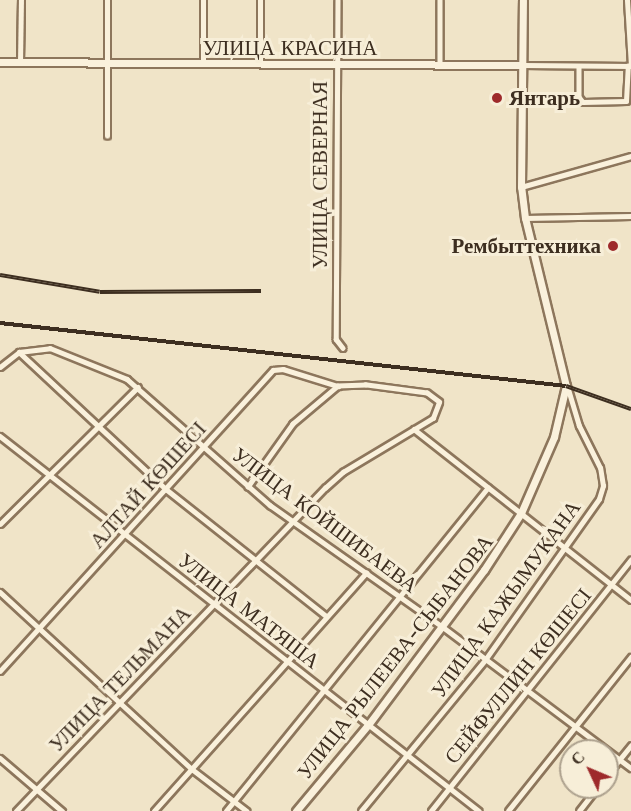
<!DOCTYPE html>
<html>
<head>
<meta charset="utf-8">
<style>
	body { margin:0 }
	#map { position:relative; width:631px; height:811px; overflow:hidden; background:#f0e4c8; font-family:"Libre Baskerville",serif }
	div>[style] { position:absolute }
	.roads { filter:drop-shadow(2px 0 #8d765c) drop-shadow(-2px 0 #8d765c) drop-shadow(0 2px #8d765c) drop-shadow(0 -2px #8d765c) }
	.street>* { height:4.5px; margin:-2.25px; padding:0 2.25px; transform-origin:2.25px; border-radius:2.25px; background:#faf1dc }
	.secondary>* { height:7px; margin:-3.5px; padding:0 3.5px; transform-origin:3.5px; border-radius:3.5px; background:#faf1dc }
	.rail>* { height:4px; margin-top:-2px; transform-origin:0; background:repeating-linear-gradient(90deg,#f7eed8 0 4.5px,#3d2e20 0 9px); box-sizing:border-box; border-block:2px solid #3d2e20 }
	.dots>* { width:16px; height:16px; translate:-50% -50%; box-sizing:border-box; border:3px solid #f7eed8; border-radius:50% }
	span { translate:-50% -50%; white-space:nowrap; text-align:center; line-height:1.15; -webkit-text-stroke:6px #f7eed8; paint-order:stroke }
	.street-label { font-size:21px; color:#3d2e20 }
	.poi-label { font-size:21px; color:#3d2e20; font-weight:700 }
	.left { translate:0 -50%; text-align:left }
	.right { translate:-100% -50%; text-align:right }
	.north { position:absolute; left:559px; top:739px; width:60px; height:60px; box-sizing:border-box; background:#f7eed8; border:2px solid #ada18e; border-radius:50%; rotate:314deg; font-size:16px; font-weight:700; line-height:24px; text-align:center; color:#3d2e20 }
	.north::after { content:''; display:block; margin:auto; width:21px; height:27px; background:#9e2a2b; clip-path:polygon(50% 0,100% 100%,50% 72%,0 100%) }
</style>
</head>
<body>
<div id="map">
	<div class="roads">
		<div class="street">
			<i style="left:338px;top:0;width:339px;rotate:90.3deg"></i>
			<i style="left:336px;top:339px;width:11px;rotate:52deg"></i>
			<i style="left:440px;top:0;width:65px;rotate:90deg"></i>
			<i style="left:20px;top:62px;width:62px;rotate:-89.1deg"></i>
			<i style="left:203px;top:63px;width:63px;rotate:-90deg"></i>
			<i style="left:260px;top:63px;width:63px;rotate:-90deg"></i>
			<i style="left:523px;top:65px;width:108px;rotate:0.5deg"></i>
			<i style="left:631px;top:66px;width:66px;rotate:-93.5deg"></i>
			<i style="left:579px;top:66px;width:31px;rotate:90deg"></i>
			<i style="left:579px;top:97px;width:6px;rotate:51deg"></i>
			<i style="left:583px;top:102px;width:43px;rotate:-1.3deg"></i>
			<i style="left:626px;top:101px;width:35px;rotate:-87deg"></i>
			<i style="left:107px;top:136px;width:136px;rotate:-90deg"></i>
			<i style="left:521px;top:187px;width:114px;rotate:-15.7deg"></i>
			<i style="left:525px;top:218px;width:106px;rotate:-1.1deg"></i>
			<i style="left:19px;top:352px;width:201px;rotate:43deg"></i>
			<i style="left:166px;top:489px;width:204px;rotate:38.4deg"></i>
			<i style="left:0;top:367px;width:24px;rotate:-38deg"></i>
			<i style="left:19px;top:352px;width:31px;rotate:-7deg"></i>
			<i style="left:50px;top:348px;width:83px;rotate:21.9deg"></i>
			<i style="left:127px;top:379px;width:191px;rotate:41.4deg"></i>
			<i style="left:270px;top:505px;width:212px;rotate:35.2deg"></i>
			<i style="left:443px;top:627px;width:235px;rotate:36.9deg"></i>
			<i style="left:414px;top:429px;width:276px;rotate:38.2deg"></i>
			<i style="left:0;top:436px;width:608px;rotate:38.06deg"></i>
			<i style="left:0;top:524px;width:194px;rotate:-44.8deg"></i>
			<i style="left:0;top:592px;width:261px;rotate:42.7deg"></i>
			<i style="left:192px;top:769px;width:69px;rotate:37.4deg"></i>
			<i style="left:0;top:671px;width:406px;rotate:-47.8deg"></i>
			<i style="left:273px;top:370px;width:10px;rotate:-6deg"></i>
			<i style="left:283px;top:369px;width:58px;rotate:17.2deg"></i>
			<i style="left:0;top:758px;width:82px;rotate:40.5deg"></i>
			<i style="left:607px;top:775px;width:38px;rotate:-51deg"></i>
			<i style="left:16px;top:811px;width:447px;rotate:-46.3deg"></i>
			<i style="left:325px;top:488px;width:24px;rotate:-42deg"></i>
			<i style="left:343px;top:472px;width:105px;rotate:-31deg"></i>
			<i style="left:433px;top:418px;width:17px;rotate:-69deg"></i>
			<i style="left:439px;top:402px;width:15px;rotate:-143deg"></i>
			<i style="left:427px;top:393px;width:62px;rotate:-172.5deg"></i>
			<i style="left:366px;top:385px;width:28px;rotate:178deg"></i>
			<i style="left:338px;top:386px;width:59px;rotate:139.8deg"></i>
			<i style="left:293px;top:424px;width:77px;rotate:125.5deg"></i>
			<i style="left:154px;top:811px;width:319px;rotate:-48.3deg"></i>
			<i style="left:226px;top:811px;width:416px;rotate:-51deg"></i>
			<i style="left:361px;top:811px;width:195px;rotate:-50.6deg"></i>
			<i style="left:485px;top:660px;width:197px;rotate:-54.7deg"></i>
			<i style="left:599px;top:499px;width:14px;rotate:-73deg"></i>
			<i style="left:603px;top:486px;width:18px;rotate:-99deg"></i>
			<i style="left:600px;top:468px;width:47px;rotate:-116.6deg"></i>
			<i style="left:579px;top:426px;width:42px;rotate:-106.7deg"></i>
			<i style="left:431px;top:811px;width:321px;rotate:-51.5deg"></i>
			<i style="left:508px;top:811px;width:197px;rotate:-51.4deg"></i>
			<i style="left:579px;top:811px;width:31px;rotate:-52deg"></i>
		</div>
		<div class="secondary">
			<i style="left:0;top:62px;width:523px;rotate:0.33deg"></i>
			<i style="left:296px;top:811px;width:112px;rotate:-50.1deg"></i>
			<i style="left:368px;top:725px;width:194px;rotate:-53.2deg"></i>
			<i style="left:484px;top:570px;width:68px;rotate:-57deg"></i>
			<i style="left:521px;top:513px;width:83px;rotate:-66.5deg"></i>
			<i style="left:554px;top:437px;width:52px;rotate:-76.8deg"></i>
			<i style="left:566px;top:386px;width:173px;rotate:-103.7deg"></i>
			<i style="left:525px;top:218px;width:31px;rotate:-97deg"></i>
			<i style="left:521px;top:187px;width:187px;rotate:-89.4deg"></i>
		</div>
	</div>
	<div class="rail">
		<i style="left:0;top:275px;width:101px;rotate:9.6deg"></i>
		<i style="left:100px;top:292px;width:161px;rotate:-0.4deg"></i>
		<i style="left:0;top:323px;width:569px;rotate:6.35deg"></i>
		<i style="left:566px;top:386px;width:69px;rotate:19.5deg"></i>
	</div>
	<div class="dots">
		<i style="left:497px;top:98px;background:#9e2a2b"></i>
		<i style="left:613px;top:246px;background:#9e2a2b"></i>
	</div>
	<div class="street-label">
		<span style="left:290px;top:48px">УЛИЦА КРАСИНА</span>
		<span style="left:320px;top:175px;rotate:-90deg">УЛИЦА СЕВЕРНАЯ</span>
		<span style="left:148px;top:485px;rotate:-48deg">АЛТАЙ КӨШЕСІ</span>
		<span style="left:325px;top:520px;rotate:37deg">УЛИЦА КОЙШИБАЕВА</span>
		<span style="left:506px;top:599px;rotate:-54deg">УЛИЦА КАЖЫМУКАНА</span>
		<span style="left:249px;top:611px;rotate:38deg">УЛИЦА МАТЯША</span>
		<span style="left:395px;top:657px;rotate:-52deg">УЛИЦА РЫЛЕЕВА-СЫБАНОВА</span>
		<span style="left:518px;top:676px;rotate:-51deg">СЕЙФУЛЛИН КӨШЕСІ</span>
		<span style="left:120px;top:679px;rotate:-46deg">УЛИЦА ТЕЛЬМАНА</span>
	</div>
	<div class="poi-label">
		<span class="left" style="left:509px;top:98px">Янтарь</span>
		<span class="right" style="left:601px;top:246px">Рембыттехника</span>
	</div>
	<div class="north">С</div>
</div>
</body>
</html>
